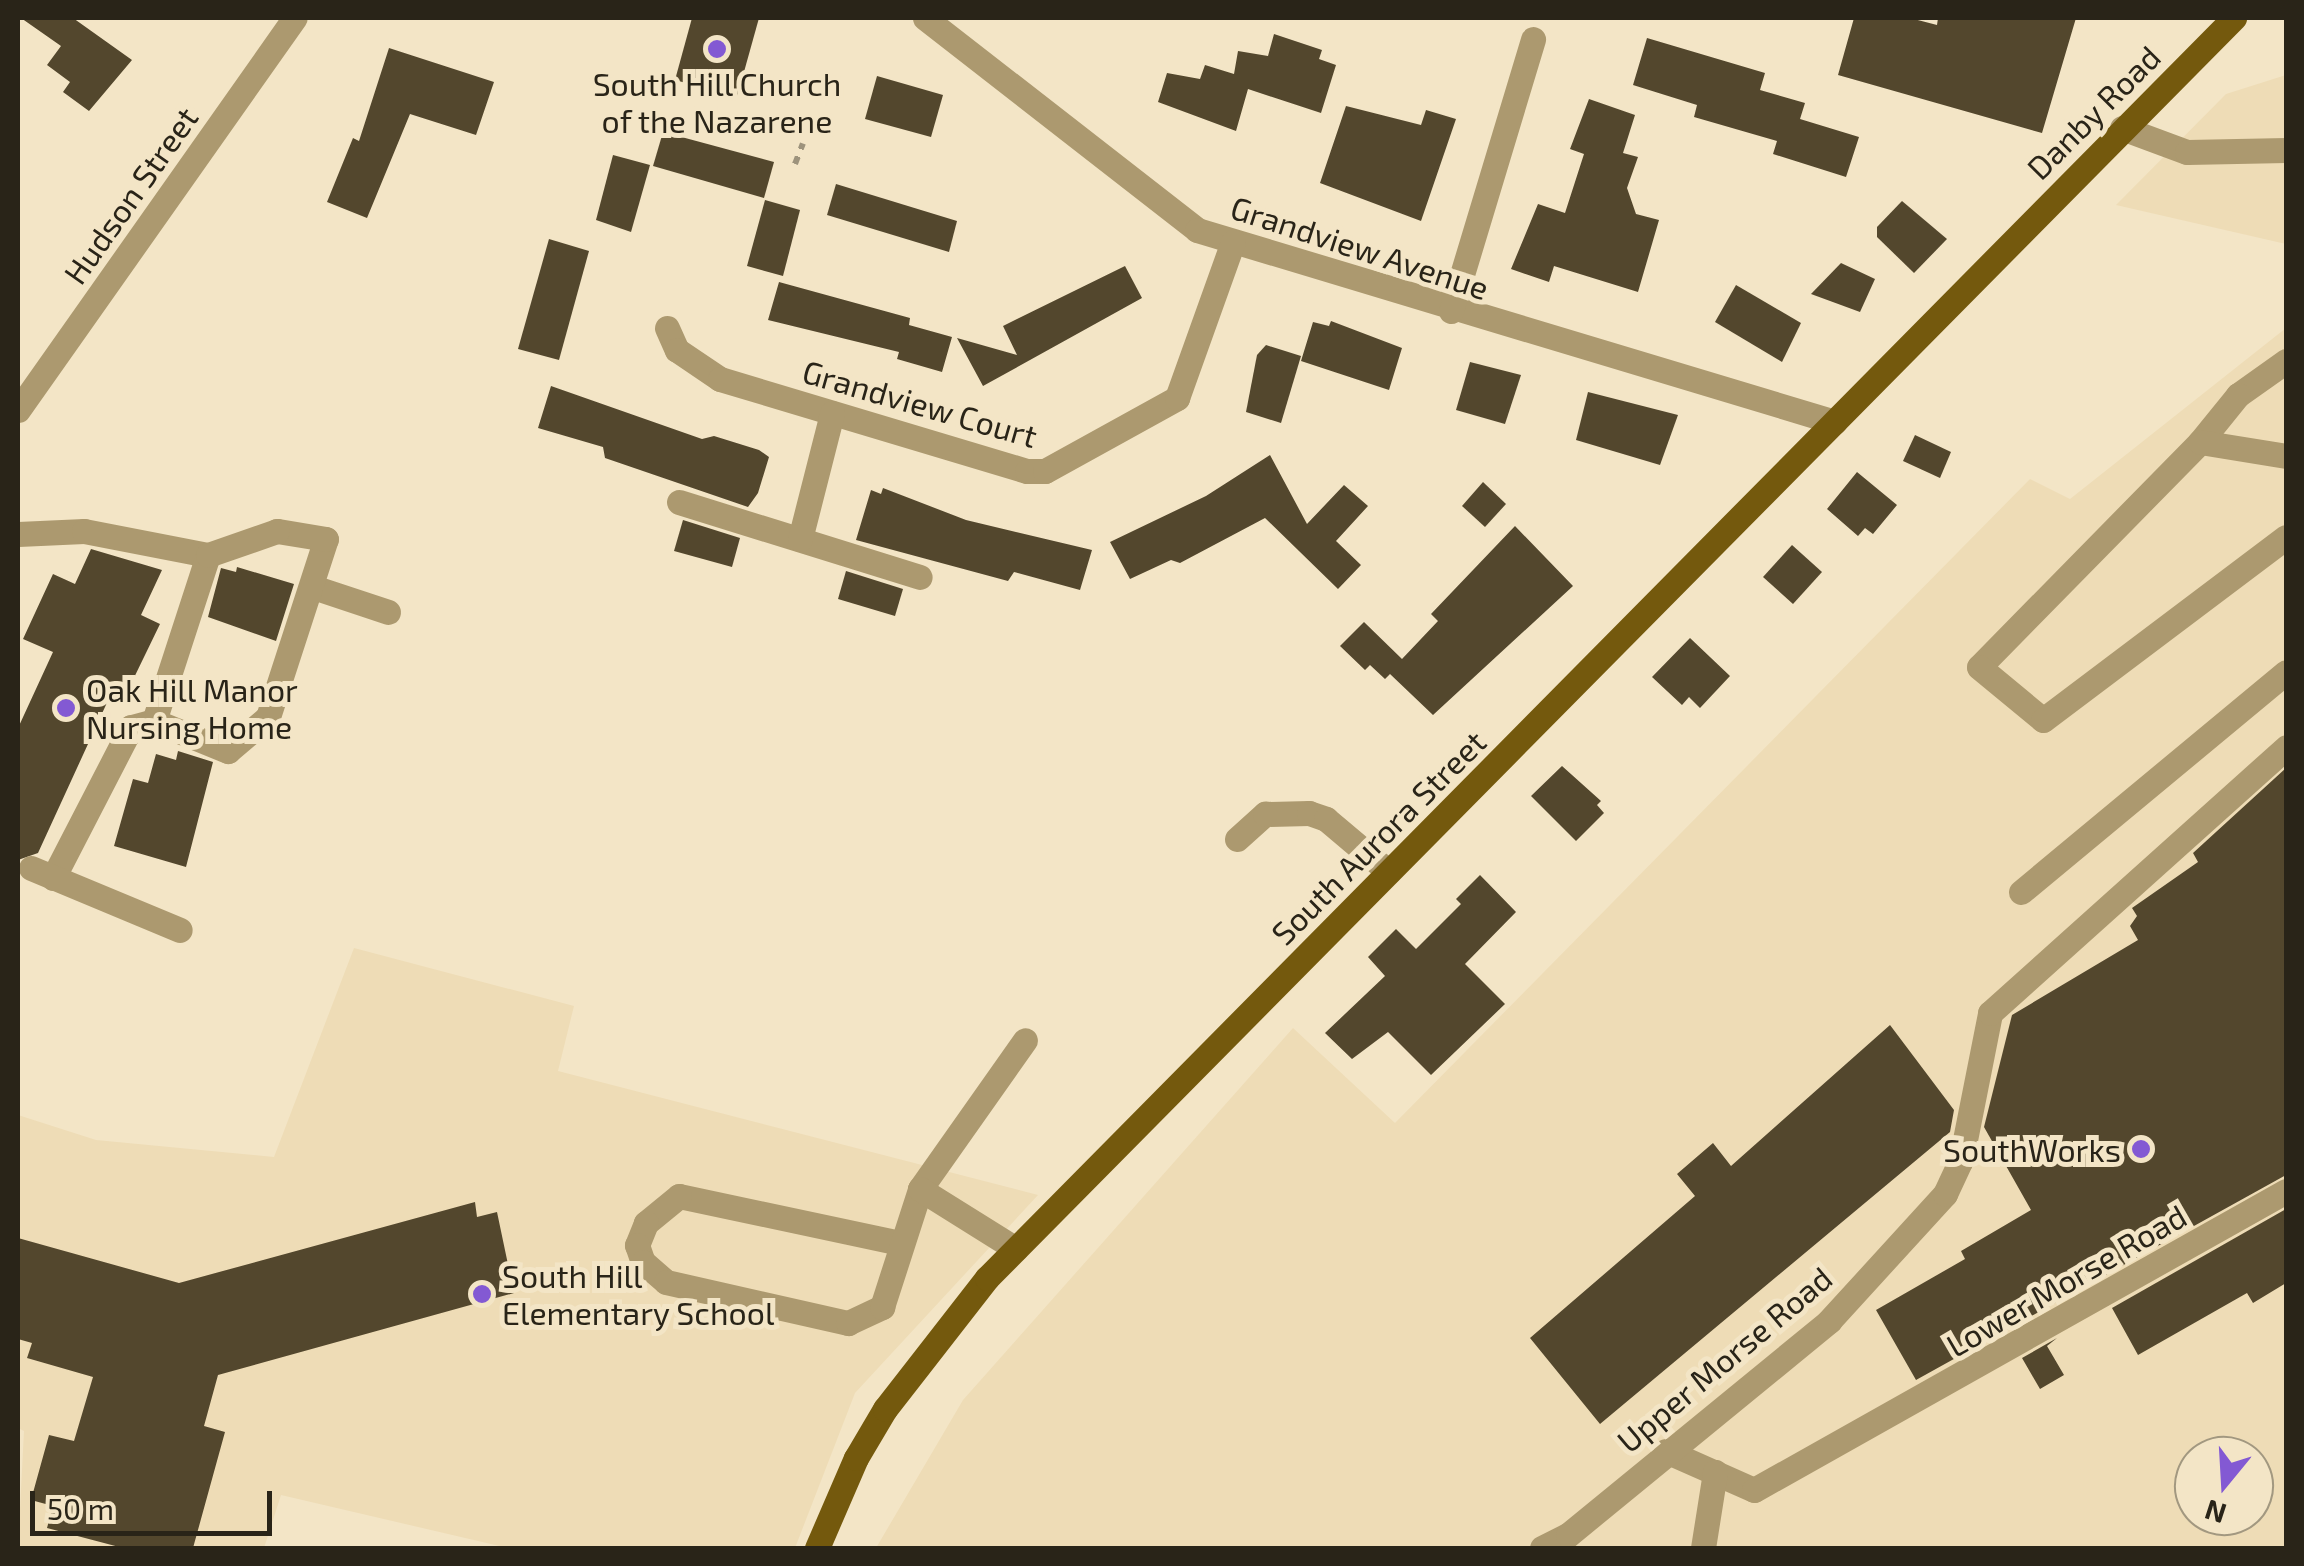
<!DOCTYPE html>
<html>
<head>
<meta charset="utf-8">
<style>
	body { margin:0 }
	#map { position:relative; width:2304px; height:1566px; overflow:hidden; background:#f3e5c6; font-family:"Exo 2",sans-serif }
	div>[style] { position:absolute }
	.built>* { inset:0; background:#eedcb6 }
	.building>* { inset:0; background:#53472d }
	.path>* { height:6px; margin-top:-3px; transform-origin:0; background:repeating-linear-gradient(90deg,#9d937c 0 8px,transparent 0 16px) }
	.minor>* { height:25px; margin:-12.5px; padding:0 12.5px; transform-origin:12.5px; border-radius:12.5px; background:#ac996f }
	.major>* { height:25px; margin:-12.5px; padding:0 12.5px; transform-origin:12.5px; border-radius:12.5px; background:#74590d }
	.dots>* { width:28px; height:28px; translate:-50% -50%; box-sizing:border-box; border:5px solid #f3e5c6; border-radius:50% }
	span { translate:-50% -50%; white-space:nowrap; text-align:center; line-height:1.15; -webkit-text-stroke:10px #f3e5c6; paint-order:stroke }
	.poi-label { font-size:32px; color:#292418 }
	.left { translate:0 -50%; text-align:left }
	.right { translate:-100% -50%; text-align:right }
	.street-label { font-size:32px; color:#292418 }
	.frame { position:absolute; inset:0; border:20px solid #292418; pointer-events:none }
	.north { position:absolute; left:2174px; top:1436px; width:100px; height:100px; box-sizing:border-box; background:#f3e5c6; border:2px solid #a29880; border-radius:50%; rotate:198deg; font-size:28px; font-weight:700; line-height:40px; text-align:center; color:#292418 }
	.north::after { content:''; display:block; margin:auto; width:35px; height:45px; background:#8359d3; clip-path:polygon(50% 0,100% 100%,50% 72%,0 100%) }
	.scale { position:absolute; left:30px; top:1491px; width:242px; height:45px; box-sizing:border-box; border:5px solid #292418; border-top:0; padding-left:12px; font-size:30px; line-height:35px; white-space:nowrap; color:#292418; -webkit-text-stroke:8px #f3e5c6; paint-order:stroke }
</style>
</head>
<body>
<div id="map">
	<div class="built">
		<i style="clip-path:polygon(2286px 75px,2286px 244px,2116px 205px,2226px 94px)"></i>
		<i style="clip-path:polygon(evenodd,2286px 328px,2286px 1548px,876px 1548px,963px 1400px,1293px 1028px,1395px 1123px,2030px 479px,2070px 499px,2286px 328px,2194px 1456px,2254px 1456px,2254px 1516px,2194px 1516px,2194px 1456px)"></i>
		<i style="clip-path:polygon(354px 948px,574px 1006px,558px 1071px,1038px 1195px,855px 1393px,795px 1548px,508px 1548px,281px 1495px,264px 1548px,18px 1548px,24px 1431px,18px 1428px,18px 1115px,96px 1140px,274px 1157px)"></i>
	</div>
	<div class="building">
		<i style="clip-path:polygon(21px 18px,73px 18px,132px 60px,89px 111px,63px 92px,70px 82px,47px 65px,61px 46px)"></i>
		<i style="clip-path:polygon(692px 18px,759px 18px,737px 97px,675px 80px)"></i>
		<i style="clip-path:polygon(1854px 18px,1910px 18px,1937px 25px,1938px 18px,2076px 18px,2042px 133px,1838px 75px)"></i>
		<i style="clip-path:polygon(1274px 34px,1322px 50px,1319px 59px,1336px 65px,1321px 113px,1248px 89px,1236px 131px,1158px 102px,1167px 73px,1200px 79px,1205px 65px,1234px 74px,1238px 51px,1268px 56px)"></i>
		<i style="clip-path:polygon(1647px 38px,1765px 73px,1760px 90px,1805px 103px,1800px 119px,1859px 137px,1846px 177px,1773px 154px,1777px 141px,1694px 117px,1697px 105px,1633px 85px)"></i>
		<i style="clip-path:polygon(389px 48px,494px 82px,476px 135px,410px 114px,367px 218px,327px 202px,353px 138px,359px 141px)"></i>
		<i style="clip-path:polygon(877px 76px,943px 95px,931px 137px,865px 119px)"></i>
		<i style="clip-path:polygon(1589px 99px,1635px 115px,1623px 153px,1638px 157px,1627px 188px,1636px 214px,1659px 220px,1638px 292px,1554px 266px,1549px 282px,1511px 269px,1538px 204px,1565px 213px,1584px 154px,1570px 149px)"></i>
		<i style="clip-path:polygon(1346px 106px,1421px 125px,1426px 110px,1456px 119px,1421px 221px,1320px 183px)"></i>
		<i style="clip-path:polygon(663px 132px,774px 162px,764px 198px,653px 166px)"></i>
		<i style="clip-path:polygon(613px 155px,650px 165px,631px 232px,596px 220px)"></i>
		<i style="clip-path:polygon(836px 184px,957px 221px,949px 252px,827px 215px)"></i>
		<i style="clip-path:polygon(765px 200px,800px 210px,783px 276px,747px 266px)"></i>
		<i style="clip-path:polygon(1902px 201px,1947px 239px,1914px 273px,1877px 237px,1877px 227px)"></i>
		<i style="clip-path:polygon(549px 239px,589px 251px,559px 360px,518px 349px)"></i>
		<i style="clip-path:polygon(1841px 263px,1875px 279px,1860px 312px,1811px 294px)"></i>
		<i style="clip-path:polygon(1125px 266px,1142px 298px,983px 386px,957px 338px,1017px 355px,1003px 326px)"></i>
		<i style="clip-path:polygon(779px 282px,910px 318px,909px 325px,952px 337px,942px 372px,897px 359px,899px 352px,768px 320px)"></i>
		<i style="clip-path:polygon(1736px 285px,1801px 323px,1782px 362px,1715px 322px)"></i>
		<i style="clip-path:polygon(1331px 321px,1402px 348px,1389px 390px,1301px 361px,1313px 322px,1329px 326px)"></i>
		<i style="clip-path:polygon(1266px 345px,1301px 356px,1281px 423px,1246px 412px,1257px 355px)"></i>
		<i style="clip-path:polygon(1470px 362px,1521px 375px,1505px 424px,1456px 410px)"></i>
		<i style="clip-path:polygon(551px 386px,702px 439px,714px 436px,759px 450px,769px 457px,758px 493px,748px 507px,605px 458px,603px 447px,538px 428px)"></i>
		<i style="clip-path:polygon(1588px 392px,1678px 415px,1660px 465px,1576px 440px)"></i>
		<i style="clip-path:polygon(1915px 435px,1951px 452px,1940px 478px,1903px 461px)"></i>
		<i style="clip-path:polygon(1270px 455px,1307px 524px,1344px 485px,1368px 506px,1336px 541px,1361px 565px,1338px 589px,1265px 518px,1180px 563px,1171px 560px,1130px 579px,1110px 542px,1206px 496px)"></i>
		<i style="clip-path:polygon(1857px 472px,1897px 505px,1873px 534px,1865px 528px,1858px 536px,1827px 509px)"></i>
		<i style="clip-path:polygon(1483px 482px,1506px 504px,1485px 527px,1462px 506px)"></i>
		<i style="clip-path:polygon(883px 488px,966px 520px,1092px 550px,1080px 590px,1014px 572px,1008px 581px,856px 540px,871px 490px,881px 494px)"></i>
		<i style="clip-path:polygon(683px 520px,740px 538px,732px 567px,674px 551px)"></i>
		<i style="clip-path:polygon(1515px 526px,1573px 586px,1433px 715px,1390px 674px,1385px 679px,1370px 665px,1365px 670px,1340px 646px,1364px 622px,1402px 659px,1438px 621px,1431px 614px)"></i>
		<i style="clip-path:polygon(1792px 545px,1822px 572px,1793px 604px,1763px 577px)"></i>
		<i style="clip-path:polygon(91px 549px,162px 570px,141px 615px,160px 624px,129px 688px,116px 683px,38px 853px,18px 860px,18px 728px,53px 652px,23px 639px,53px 574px,75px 584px)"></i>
		<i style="clip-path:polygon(237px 567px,294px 584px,276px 641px,208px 617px,221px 568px,236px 572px)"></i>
		<i style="clip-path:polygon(846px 571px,903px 589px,895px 616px,838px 599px)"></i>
		<i style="clip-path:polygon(1690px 638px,1730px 676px,1700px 708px,1689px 697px,1682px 705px,1652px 677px)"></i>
		<i style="clip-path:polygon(178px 751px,213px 762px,186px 867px,114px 846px,133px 779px,148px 783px,156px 754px,176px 760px)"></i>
		<i style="clip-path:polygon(1562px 766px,1601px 801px,1597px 805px,1604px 813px,1576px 841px,1531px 796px)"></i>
		<i style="clip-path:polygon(2286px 768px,2286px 1175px,1916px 1380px,1876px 1310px,1965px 1259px,1961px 1251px,2031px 1210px,1984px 1127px,2012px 1015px,2138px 940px,2130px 926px,2137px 916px,2132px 908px,2198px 862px,2193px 853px)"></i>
		<i style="clip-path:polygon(1480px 875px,1516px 912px,1465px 964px,1505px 1004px,1431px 1075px,1388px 1032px,1352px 1059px,1325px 1033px,1385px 976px,1368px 957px,1396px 929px,1416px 949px,1461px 904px,1456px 899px)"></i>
		<i style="clip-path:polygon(1890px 1025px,1954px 1110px,1950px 1132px,1600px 1424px,1530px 1338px,1695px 1196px,1677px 1174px,1713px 1143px,1731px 1166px)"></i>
		<i style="clip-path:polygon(475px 1202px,477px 1217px,497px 1212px,514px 1293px,218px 1375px,204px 1426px,225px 1432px,193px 1548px,123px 1548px,47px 1528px,53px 1506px,31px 1500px,49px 1435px,74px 1441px,93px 1377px,27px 1358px,32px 1343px,18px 1339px,18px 1238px,179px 1283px)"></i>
		<i style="clip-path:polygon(2286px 1209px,2286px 1283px,2253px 1303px,2247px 1293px,2138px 1355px,2112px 1308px)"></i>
		<i style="clip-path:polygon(2057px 1338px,2047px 1346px,2064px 1375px,2040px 1389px,2022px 1358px)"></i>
	</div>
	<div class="path">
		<i style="left:795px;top:164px;width:22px;rotate:-69deg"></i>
	</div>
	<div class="minor">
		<i style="left:925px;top:18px;width:345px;rotate:37.9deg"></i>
		<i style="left:1197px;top:230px;width:666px;rotate:16.75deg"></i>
		<i style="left:2122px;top:128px;width:69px;rotate:20.3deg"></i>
		<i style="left:2187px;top:152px;width:99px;rotate:-1.2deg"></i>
		<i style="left:1451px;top:311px;width:284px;rotate:-73.2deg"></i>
		<i style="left:667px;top:328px;width:24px;rotate:66deg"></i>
		<i style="left:677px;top:350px;width:52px;rotate:34deg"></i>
		<i style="left:720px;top:379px;width:320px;rotate:16.7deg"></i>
		<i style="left:1027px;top:471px;width:18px"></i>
		<i style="left:1045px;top:471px;width:151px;rotate:-28.9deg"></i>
		<i style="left:1177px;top:398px;width:166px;rotate:-70.3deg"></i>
		<i style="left:2286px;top:361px;width:59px;rotate:144.7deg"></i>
		<i style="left:2238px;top:395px;width:60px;rotate:129deg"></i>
		<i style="left:2200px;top:442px;width:315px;rotate:134.5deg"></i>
		<i style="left:1979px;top:667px;width:83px;rotate:39.6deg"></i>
		<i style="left:2043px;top:720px;width:304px;rotate:-37deg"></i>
		<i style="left:18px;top:410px;width:480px;rotate:-54.8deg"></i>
		<i style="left:2200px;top:442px;width:87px;rotate:9.2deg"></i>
		<i style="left:679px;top:502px;width:252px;rotate:17.3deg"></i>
		<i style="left:18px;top:534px;width:66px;rotate:-2.6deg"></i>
		<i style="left:84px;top:531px;width:126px;rotate:11deg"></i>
		<i style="left:208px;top:555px;width:175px;rotate:108deg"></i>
		<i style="left:154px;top:721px;width:24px;rotate:165deg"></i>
		<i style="left:131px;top:727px;width:170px;rotate:117.3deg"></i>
		<i style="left:800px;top:539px;width:130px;rotate:-75.7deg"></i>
		<i style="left:313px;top:587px;width:79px;rotate:18.4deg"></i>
		<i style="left:154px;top:721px;width:80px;rotate:22.1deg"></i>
		<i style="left:228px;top:751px;width:52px;rotate:-40.4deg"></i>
		<i style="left:268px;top:717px;width:187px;rotate:-72deg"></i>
		<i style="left:326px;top:539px;width:50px;rotate:-170.7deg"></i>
		<i style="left:277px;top:531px;width:73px;rotate:160.8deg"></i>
		<i style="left:1237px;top:839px;width:38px;rotate:-42deg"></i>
		<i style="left:1265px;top:814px;width:44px;rotate:-1.3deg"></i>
		<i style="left:1309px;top:813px;width:18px;rotate:19deg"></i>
		<i style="left:1326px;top:819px;width:82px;rotate:40.1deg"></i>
		<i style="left:31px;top:868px;width:161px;rotate:22.6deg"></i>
		<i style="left:2021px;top:892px;width:344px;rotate:-39.7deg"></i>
		<i style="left:920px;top:1189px;width:182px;rotate:-54.8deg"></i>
		<i style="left:900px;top:1243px;width:226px;rotate:-168deg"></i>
		<i style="left:679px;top:1196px;width:43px;rotate:140.7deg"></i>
		<i style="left:646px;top:1223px;width:24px;rotate:112deg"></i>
		<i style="left:637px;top:1245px;width:18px;rotate:71deg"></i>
		<i style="left:643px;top:1262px;width:30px;rotate:41deg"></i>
		<i style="left:666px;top:1282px;width:187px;rotate:12.7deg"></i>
		<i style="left:848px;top:1323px;width:38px;rotate:-25deg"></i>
		<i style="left:882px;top:1307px;width:124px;rotate:-72.1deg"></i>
		<i style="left:920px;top:1189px;width:113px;rotate:32deg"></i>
		<i style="left:1666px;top:1451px;width:96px;rotate:23.9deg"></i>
		<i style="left:1754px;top:1490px;width:610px;rotate:-29.34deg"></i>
		<i style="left:1542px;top:1548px;width:29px;rotate:-27deg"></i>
		<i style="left:1568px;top:1535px;width:338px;rotate:-39.3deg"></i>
		<i style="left:1829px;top:1321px;width:172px;rotate:-47.6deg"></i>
		<i style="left:1945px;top:1194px;width:38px;rotate:-65deg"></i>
		<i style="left:1961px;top:1160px;width:150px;rotate:-78.8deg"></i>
		<i style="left:1990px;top:1013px;width:398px;rotate:-41.9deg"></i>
		<i style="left:1703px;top:1548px;width:77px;rotate:-81deg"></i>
	</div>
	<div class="major">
		<i style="left:817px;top:1548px;width:98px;rotate:-66.6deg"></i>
		<i style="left:856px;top:1458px;width:57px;rotate:-59.4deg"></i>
		<i style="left:885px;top:1409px;width:166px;rotate:-52.1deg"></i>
		<i style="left:987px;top:1278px;width:1773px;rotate:-45.3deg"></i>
	</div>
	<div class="dots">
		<i style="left:717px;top:49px;background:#8359d3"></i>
		<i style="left:66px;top:708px;background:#8359d3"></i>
		<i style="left:2141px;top:1149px;background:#8359d3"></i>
		<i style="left:482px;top:1294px;background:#8359d3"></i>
	</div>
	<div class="poi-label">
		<span style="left:717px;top:102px">South Hill Church<br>of the Nazarene</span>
		<span class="left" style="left:86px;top:708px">Oak Hill Manor<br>Nursing Home</span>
		<span class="right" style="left:2121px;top:1149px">SouthWorks</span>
		<span class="left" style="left:502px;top:1294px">South Hill<br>Elementary School</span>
	</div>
	<div class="street-label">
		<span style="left:2093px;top:112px;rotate:-45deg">Danby Road</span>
		<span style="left:130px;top:195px;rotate:-55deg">Hudson Street</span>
		<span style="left:1360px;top:247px;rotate:18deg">Grandview Avenue</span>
		<span style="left:920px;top:403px;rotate:16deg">Grandview Court</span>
		<span style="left:1378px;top:837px;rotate:-45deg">South Aurora Street</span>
		<span style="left:2066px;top:1280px;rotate:-30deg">Lower Morse Road</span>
		<span style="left:1724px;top:1359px;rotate:-40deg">Upper Morse Road</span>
	</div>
	<div class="frame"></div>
	<div class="north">N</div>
	<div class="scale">50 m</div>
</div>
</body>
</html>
